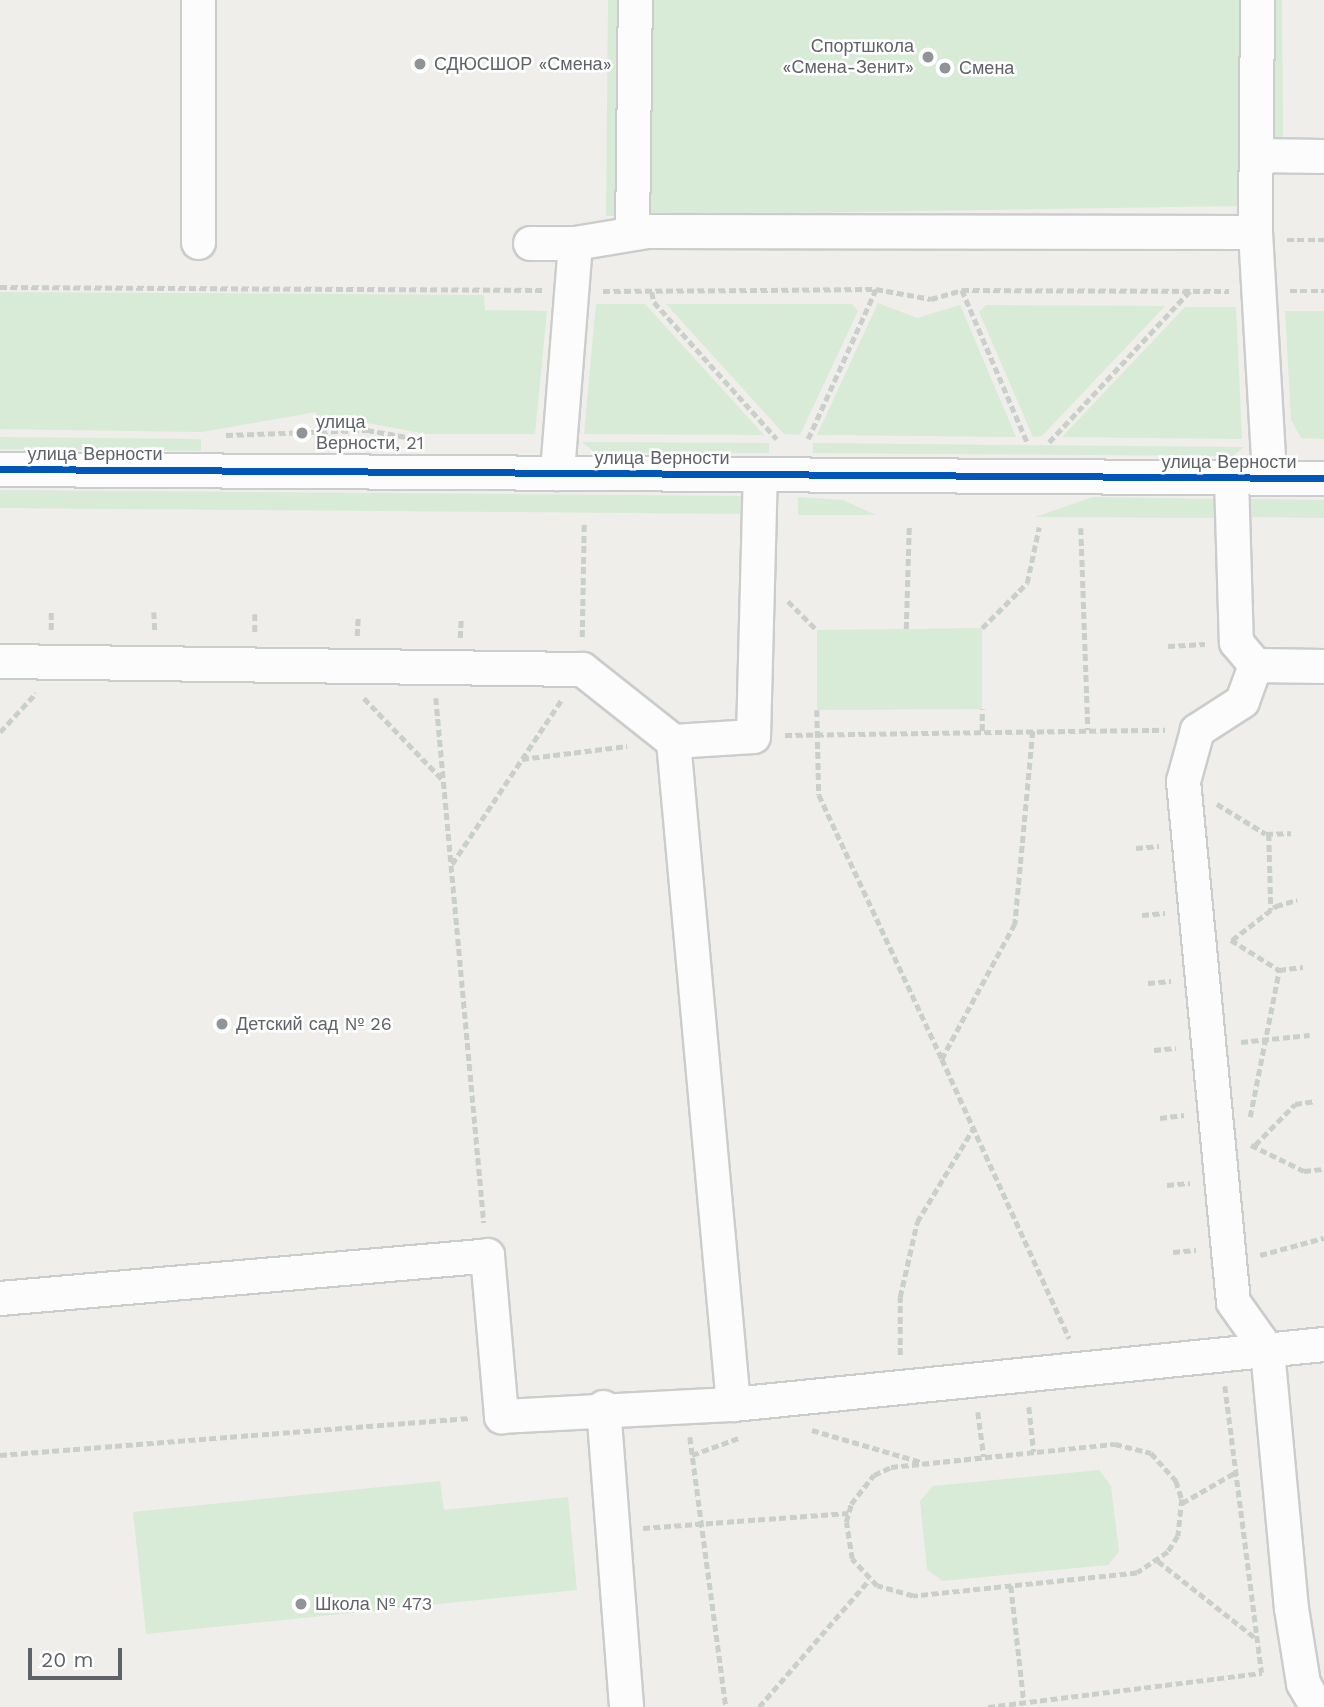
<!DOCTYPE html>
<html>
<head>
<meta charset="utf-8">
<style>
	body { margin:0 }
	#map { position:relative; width:1324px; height:1707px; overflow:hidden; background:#efeeea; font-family:"Work Sans",sans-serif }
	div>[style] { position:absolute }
	.green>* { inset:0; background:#d8ebd6 }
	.path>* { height:4.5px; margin-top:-2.25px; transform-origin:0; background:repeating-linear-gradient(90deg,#cacfcc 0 7px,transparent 0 10.5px) }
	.roads { filter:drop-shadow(2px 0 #cbcccc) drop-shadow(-2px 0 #cbcccc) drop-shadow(0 2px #cbcccc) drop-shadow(0 -2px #cbcccc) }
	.minor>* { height:33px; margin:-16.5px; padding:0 16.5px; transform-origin:16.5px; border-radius:16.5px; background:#fdfcfc }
	.cycleway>* { height:7px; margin:-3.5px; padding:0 3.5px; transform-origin:3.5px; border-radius:3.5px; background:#0057b8 }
	.dots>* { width:19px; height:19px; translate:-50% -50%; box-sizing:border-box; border:4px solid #fff; border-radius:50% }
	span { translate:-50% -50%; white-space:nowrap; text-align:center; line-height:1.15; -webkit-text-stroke:5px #fff; paint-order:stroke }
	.poi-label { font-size:18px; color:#5f6368 }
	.right { translate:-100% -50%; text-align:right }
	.left { translate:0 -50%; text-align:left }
	.street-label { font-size:18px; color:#5f6368 }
	.scale { position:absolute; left:28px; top:1648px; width:94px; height:32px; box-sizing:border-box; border:4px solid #5f6368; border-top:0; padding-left:9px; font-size:21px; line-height:24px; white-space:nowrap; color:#5f6368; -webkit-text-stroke:5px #fff; paint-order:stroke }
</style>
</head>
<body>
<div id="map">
	<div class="green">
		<i style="clip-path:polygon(608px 0,1282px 0,1283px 135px,1237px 206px,606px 216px)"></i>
		<i style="clip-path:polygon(0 292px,484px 295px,485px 310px,547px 311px,535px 434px,426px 434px,367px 423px,317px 424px,316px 412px,202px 432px,0 429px)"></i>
		<i style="clip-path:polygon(878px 303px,917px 318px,960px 305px,1016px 437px,817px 435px)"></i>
		<i style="clip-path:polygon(596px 304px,645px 304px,764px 435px,584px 434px)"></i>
		<i style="clip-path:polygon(852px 304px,858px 311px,800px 435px,784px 434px,666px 304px)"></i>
		<i style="clip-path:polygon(986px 305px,1165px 306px,1042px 436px,1033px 437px,979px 312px)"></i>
		<i style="clip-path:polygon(1185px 307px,1236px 307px,1242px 439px,1062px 437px)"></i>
		<i style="clip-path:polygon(1285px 311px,1324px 311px,1324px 439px,1301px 438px,1291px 420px)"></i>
		<i style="clip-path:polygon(0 437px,201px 439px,201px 451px,0 449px)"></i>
		<i style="clip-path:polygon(582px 442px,769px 443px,769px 453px,595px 453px)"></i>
		<i style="clip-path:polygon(813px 443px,1244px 447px,1233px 456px,813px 453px)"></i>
		<i style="clip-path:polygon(0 490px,749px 496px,749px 514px,0 508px)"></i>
		<i style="clip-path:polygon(798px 497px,843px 500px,876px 515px,798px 515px)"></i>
		<i style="clip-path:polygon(1093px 497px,1217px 499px,1217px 518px,1035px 517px)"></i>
		<i style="clip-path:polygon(1246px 499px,1324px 500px,1324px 518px,1247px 517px)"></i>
		<i style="clip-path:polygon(982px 628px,982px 709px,817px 710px,817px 630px)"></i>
		<i style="clip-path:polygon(1099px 1470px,1111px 1486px,1119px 1552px,1108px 1565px,942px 1581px,927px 1569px,920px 1501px,933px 1486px)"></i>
		<i style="clip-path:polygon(440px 1481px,444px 1510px,568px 1497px,577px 1590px,146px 1634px,133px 1512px)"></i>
	</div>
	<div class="path">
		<i style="left:1287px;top:240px;width:37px"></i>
		<i style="left:0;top:287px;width:542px;rotate:0.32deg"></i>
		<i style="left:962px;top:290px;width:165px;rotate:66.8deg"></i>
		<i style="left:603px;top:291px;width:273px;rotate:-0.4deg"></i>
		<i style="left:876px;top:289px;width:56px;rotate:10.3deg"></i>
		<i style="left:931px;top:299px;width:32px;rotate:-16deg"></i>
		<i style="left:962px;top:290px;width:267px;rotate:0.2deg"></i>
		<i style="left:1290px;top:291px;width:34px"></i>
		<i style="left:652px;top:292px;width:10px;rotate:79deg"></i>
		<i style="left:654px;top:302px;width:184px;rotate:48.1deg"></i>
		<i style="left:226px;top:435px;width:141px;rotate:-2deg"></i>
		<i style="left:367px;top:430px;width:39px;rotate:10deg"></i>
		<i style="left:808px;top:439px;width:165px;rotate:-65.6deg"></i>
		<i style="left:1049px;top:442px;width:207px;rotate:-47deg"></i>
		<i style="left:1081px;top:528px;width:202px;rotate:88deg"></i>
		<i style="left:788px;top:601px;width:41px;rotate:45deg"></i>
		<i style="left:154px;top:612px;width:20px;rotate:87deg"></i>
		<i style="left:255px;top:614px;width:20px;rotate:90deg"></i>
		<i style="left:982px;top:628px;width:64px;rotate:-45deg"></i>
		<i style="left:1027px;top:583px;width:57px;rotate:-77.9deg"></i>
		<i style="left:906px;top:629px;width:103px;rotate:-88.3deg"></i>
		<i style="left:51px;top:630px;width:20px;rotate:-90deg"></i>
		<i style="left:357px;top:636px;width:20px;rotate:-87deg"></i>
		<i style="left:582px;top:637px;width:114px;rotate:-89deg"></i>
		<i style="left:460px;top:638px;width:21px;rotate:-87deg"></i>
		<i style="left:1168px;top:646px;width:37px;rotate:-3deg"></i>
		<i style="left:364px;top:698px;width:114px;rotate:46.1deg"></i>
		<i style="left:436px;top:698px;width:527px;rotate:84.78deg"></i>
		<i style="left:817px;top:710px;width:85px;rotate:88.7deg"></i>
		<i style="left:819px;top:795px;width:291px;rotate:65deg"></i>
		<i style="left:982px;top:731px;width:22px;rotate:-90deg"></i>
		<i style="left:1033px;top:731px;width:194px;rotate:95.3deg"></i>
		<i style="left:1015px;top:924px;width:153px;rotate:118.4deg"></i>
		<i style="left:942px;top:1059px;width:307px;rotate:65.5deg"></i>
		<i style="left:0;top:732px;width:53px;rotate:-47.3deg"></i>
		<i style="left:785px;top:735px;width:380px;rotate:-0.8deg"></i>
		<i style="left:522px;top:759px;width:106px;rotate:-7.1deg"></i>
		<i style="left:1217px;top:804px;width:57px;rotate:31.5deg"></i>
		<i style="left:1266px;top:834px;width:25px;rotate:-2deg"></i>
		<i style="left:1269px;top:834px;width:76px;rotate:88.5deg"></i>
		<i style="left:1136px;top:848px;width:23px;rotate:-5deg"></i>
		<i style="left:452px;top:864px;width:198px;rotate:-56.3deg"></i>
		<i style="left:1142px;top:915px;width:23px;rotate:-5deg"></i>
		<i style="left:1231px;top:940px;width:57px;rotate:32deg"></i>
		<i style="left:1279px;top:970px;width:24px;rotate:-7deg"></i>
		<i style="left:1232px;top:940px;width:56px;rotate:-37.7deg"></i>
		<i style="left:1276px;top:906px;width:22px;rotate:-16deg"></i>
		<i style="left:1148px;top:983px;width:23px;rotate:-5deg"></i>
		<i style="left:1241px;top:1042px;width:69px;rotate:-5.8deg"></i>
		<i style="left:1154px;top:1050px;width:22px;rotate:-5deg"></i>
		<i style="left:1250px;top:1117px;width:150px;rotate:-78.8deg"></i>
		<i style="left:1160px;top:1118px;width:24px;rotate:-7deg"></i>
		<i style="left:1251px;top:1145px;width:59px;rotate:26.1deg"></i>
		<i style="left:1304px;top:1171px;width:18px;rotate:-6deg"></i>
		<i style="left:1255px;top:1145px;width:57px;rotate:-45.7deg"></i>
		<i style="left:1295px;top:1104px;width:21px;rotate:-8deg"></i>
		<i style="left:1167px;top:1185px;width:23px;rotate:-5deg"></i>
		<i style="left:1173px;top:1252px;width:23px;rotate:-5deg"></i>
		<i style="left:1260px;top:1255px;width:66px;rotate:-14.9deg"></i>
		<i style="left:900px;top:1355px;width:58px;rotate:-90deg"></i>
		<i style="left:900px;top:1297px;width:77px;rotate:-77.2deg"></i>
		<i style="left:917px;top:1222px;width:111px;rotate:-59deg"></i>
		<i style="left:1225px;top:1386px;width:289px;rotate:82.7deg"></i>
		<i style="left:1029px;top:1407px;width:45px;rotate:83.7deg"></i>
		<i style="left:978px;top:1412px;width:45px;rotate:82.4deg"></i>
		<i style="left:812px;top:1430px;width:114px;rotate:16.4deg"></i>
		<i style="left:690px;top:1437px;width:272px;rotate:82.4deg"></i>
		<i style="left:1115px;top:1444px;width:37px;rotate:14deg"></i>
		<i style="left:1151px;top:1453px;width:38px;rotate:48deg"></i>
		<i style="left:1176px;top:1481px;width:19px;rotate:72deg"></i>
		<i style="left:1182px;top:1499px;width:37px;rotate:96deg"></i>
		<i style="left:1178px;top:1536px;width:19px;rotate:122deg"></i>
		<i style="left:1168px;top:1552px;width:37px;rotate:146deg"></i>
		<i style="left:1137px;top:1573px;width:225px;rotate:174.1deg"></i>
		<i style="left:913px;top:1596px;width:37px;rotate:-164deg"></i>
		<i style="left:877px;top:1586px;width:37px;rotate:-133deg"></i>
		<i style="left:852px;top:1559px;width:37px;rotate:-99deg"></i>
		<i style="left:846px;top:1522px;width:19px;rotate:-74deg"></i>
		<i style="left:851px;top:1504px;width:37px;rotate:-52deg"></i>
		<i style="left:874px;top:1475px;width:19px;rotate:-25deg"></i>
		<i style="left:891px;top:1467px;width:225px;rotate:-5.9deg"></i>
		<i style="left:0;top:1455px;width:471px;rotate:-4.5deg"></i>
		<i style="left:692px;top:1455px;width:50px;rotate:-19.9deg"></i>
		<i style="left:1182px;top:1503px;width:62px;rotate:-29.9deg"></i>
		<i style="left:643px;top:1528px;width:206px;rotate:-4.2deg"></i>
		<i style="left:1158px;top:1561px;width:127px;rotate:38.3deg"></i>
		<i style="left:1011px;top:1586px;width:117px;rotate:83.6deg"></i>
		<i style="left:759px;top:1707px;width:168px;rotate:-49.1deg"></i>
		<i style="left:988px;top:1707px;width:276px;rotate:-7.1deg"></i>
	</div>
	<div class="roads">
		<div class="minor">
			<i style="left:198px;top:0;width:242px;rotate:90deg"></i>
			<i style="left:1256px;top:155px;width:68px;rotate:0.8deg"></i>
			<i style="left:1255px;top:232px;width:232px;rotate:-89.5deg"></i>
			<i style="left:632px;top:233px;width:233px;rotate:-89.3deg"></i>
			<i style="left:530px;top:243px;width:45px"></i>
			<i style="left:575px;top:243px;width:231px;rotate:94.5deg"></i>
			<i style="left:575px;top:243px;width:73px;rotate:-9.5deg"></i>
			<i style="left:647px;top:231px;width:608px;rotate:0.09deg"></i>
			<i style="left:1255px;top:232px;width:246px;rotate:86.7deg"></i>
			<i style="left:0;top:469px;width:1324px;rotate:0.39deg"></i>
			<i style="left:1231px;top:478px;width:164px;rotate:88.3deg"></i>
			<i style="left:1236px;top:642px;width:30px;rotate:50deg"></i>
			<i style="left:1255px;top:665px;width:69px;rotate:0.8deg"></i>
			<i style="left:0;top:661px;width:582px;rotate:0.79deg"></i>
			<i style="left:582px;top:669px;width:116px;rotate:38.4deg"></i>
			<i style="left:673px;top:741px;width:666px;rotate:84.83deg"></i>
			<i style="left:1255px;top:665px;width:38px;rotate:110deg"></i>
			<i style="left:1242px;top:701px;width:54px;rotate:147.2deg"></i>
			<i style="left:1197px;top:730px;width:53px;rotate:105.4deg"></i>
			<i style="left:1183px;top:781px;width:523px;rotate:84.52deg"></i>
			<i style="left:1233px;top:1302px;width:59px;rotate:54.7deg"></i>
			<i style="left:1267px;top:1350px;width:259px;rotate:84.7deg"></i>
			<i style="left:1291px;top:1608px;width:76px;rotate:80.9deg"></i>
			<i style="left:1303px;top:1683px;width:28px;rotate:60deg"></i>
			<i style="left:673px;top:741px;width:80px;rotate:-3.6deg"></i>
			<i style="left:753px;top:736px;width:262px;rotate:-88.5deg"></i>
			<i style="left:0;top:1298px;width:489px;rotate:-5deg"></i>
			<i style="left:487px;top:1255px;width:162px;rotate:85deg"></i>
			<i style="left:501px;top:1416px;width:232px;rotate:-3deg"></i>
			<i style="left:733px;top:1404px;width:594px;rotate:-5.8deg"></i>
			<i style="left:603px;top:1407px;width:301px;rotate:85.6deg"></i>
		</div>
	</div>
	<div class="cycleway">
		<i style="left:0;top:469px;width:1324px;rotate:0.39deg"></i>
	</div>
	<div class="dots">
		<i style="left:928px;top:57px;background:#919496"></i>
		<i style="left:420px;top:64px;background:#919496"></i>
		<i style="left:945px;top:68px;background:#919496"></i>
		<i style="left:302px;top:433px;background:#919496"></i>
		<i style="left:222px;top:1024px;background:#919496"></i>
		<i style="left:301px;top:1604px;background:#919496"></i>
	</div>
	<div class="poi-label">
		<span class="right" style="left:914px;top:57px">Спортшкола<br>«Смена-Зенит»</span>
		<span class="left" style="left:434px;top:64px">СДЮСШОР «Смена»</span>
		<span class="left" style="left:959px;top:68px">Смена</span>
		<span class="left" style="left:316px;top:433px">улица<br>Верности, 21</span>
		<span class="left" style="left:236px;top:1024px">Детский сад № 26</span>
		<span class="left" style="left:315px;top:1604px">Школа № 473</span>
	</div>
	<div class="street-label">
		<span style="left:95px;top:454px">улица Верности</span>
		<span style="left:662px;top:458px">улица Верности</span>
		<span style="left:1229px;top:462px">улица Верности</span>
	</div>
	<div class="scale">20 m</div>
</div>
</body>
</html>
